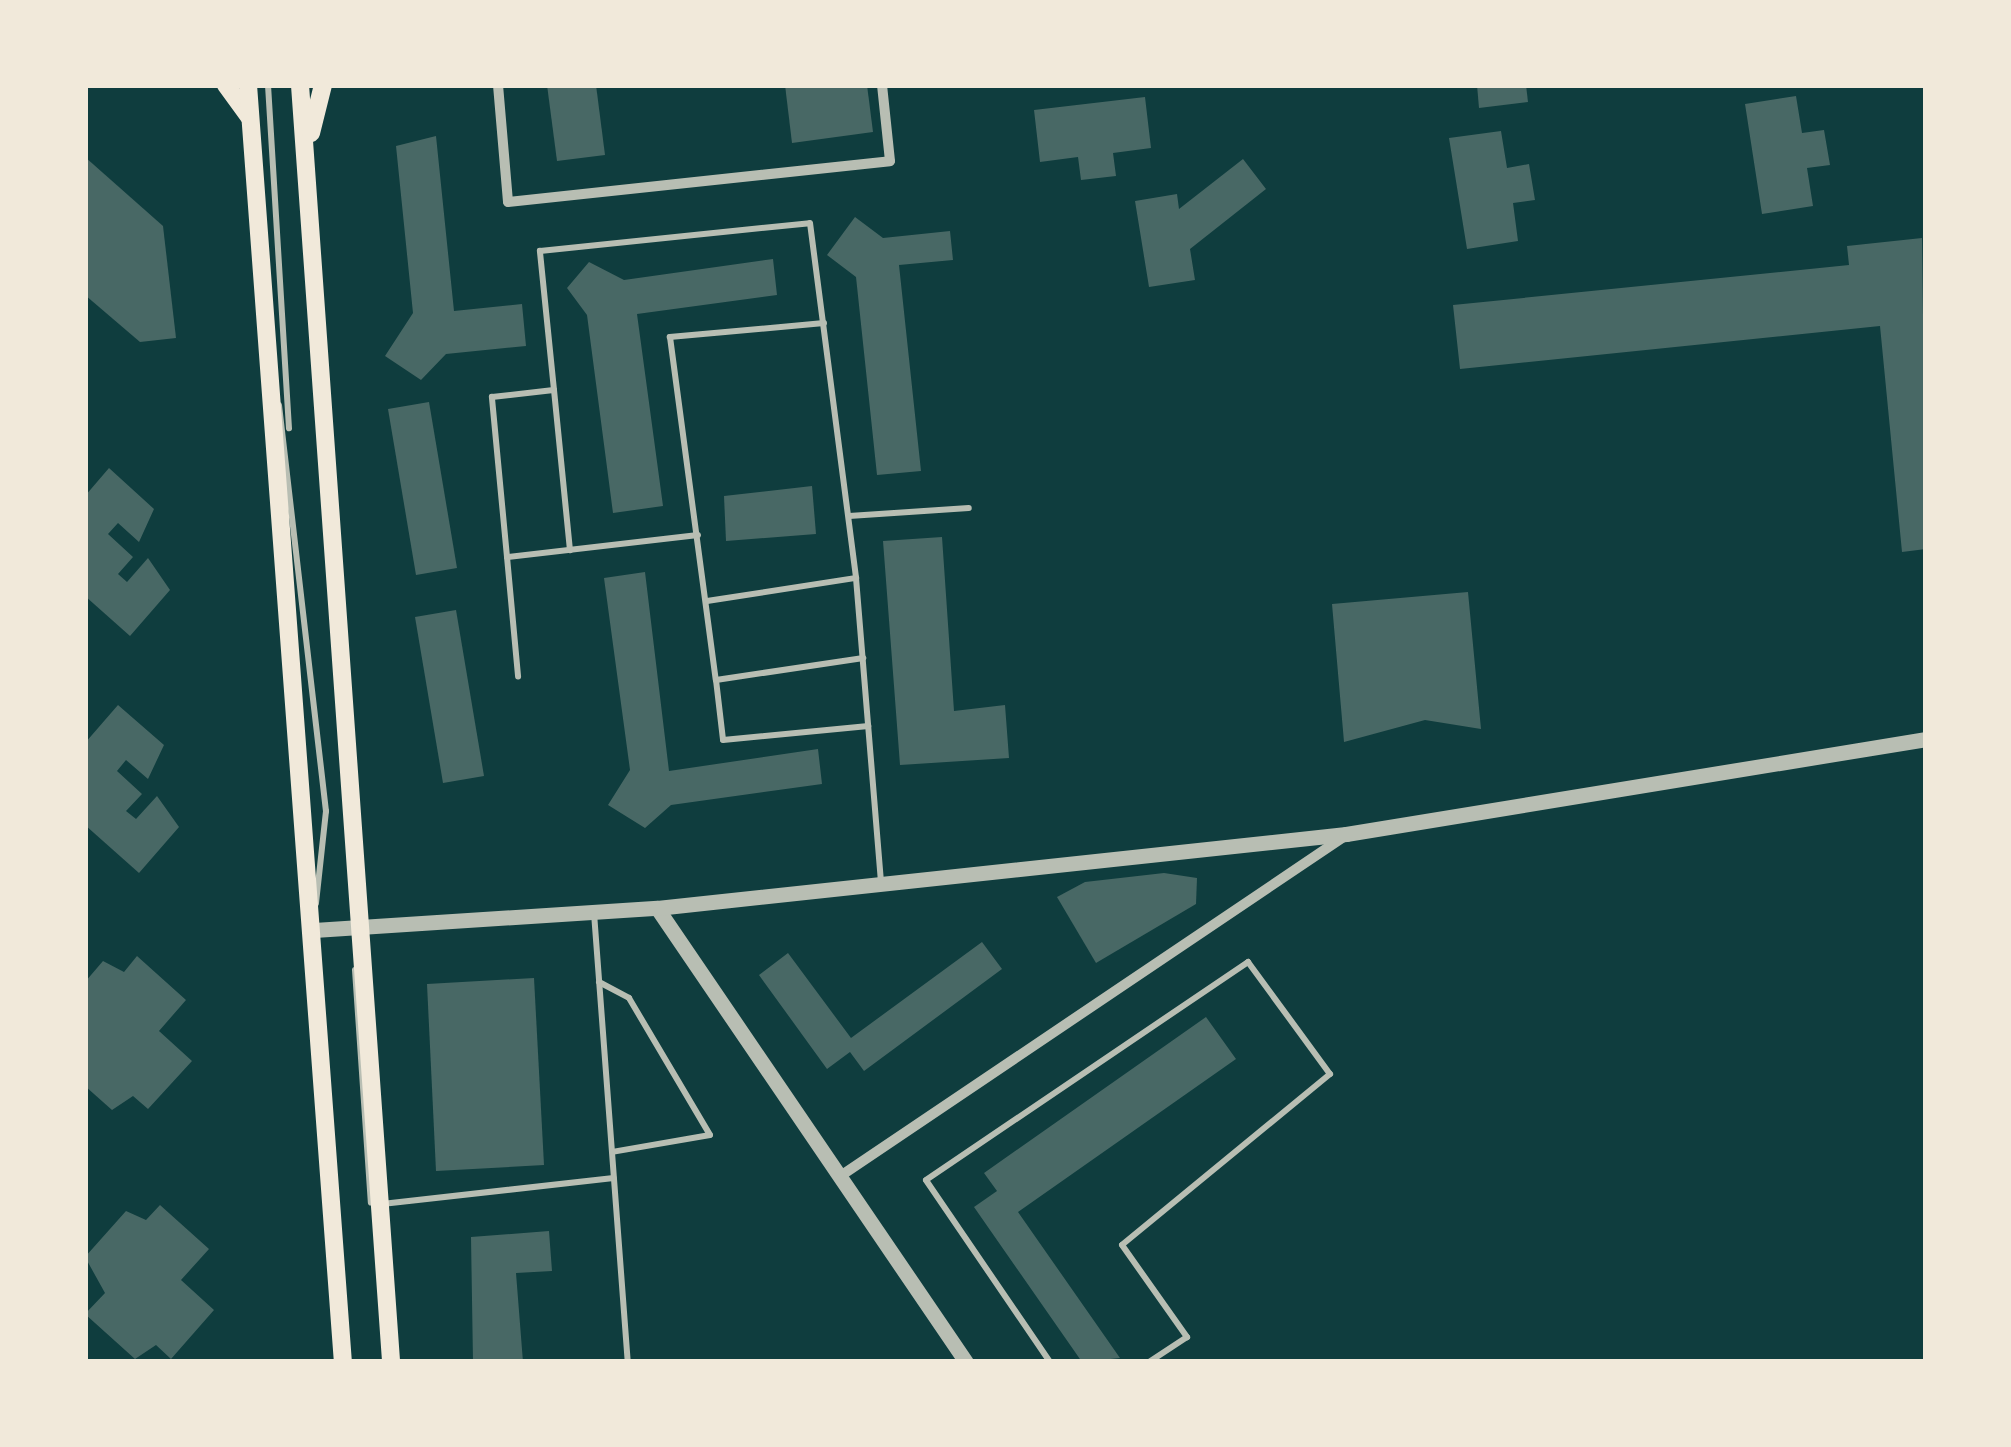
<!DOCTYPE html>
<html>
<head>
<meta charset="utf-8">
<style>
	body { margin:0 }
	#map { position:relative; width:2011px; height:1447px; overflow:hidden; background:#0f3d3e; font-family:Cabin,sans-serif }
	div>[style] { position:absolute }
	.building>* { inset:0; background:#486865 }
	.service>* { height:6px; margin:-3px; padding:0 3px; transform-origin:3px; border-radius:3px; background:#b8beb3 }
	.minor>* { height:10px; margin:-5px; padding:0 5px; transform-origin:5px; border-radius:5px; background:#b8beb3 }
	.tertiary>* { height:15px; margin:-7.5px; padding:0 7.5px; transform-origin:7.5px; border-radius:7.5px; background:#b8beb3 }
	.secondary>* { height:18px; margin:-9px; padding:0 9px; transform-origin:9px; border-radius:9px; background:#f1e9da }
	span { translate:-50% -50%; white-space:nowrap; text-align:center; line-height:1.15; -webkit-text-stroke:10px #f1e9da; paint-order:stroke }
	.frame { position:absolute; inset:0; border:88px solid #f1e9da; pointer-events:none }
</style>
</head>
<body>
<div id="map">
	<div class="building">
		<i style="clip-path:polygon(547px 85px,596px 85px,605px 155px,557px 161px)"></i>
		<i style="clip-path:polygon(785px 85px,867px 85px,873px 132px,792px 143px)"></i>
		<i style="clip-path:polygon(1477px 85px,1526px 85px,1528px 102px,1479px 108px)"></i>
		<i style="clip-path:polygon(1796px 96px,1802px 133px,1824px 130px,1830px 165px,1807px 168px,1813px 206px,1762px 214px,1745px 104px)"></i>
		<i style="clip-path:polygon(1145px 97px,1151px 148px,1113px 153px,1116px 176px,1081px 180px,1078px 157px,1040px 162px,1034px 110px)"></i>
		<i style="clip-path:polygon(1501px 131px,1507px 168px,1529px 164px,1535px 200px,1513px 203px,1518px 241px,1467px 249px,1449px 138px)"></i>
		<i style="clip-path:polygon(436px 136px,454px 311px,522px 304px,526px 346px,446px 354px,421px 380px,385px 356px,413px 313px,396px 146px)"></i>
		<i style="clip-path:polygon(85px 157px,163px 226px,176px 338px,140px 342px,85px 295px)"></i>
		<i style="clip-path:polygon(1243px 159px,1266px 189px,1190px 249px,1195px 280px,1149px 287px,1135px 201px,1177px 194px,1179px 209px)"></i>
		<i style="clip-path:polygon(855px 217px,883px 238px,950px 231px,953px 260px,899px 265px,921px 471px,877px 475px,856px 277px,827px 255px)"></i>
		<i style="clip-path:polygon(1922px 238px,1926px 549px,1902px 552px,1880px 326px,1460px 369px,1453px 305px,1849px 265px,1847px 246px)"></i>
		<i style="clip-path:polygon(773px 259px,777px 295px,637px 314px,663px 506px,613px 513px,587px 315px,567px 288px,589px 262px,624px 280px)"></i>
		<i style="clip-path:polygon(429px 402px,457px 568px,416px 575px,388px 409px)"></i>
		<i style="clip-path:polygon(109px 468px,154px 509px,139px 542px,118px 523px,108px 534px,133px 557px,118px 574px,127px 582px,148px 558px,170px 590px,130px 636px,85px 596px,85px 496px)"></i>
		<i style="clip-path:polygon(812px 486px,816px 534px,726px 541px,724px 496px)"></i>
		<i style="clip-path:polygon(942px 537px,954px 711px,1005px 705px,1009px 758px,900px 765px,883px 541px)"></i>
		<i style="clip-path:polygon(645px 572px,669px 771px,818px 749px,822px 784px,671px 805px,645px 828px,608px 805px,630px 770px,604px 578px)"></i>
		<i style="clip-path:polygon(1468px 592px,1481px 729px,1425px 720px,1344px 742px,1332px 604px)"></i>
		<i style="clip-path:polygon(456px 610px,484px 776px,443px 783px,415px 617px)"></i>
		<i style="clip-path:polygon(118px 705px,164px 745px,148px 779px,126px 760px,117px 771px,142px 794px,126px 811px,136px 819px,157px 796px,179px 827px,139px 873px,85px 825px,85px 743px)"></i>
		<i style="clip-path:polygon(1164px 873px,1197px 878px,1196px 904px,1096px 963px,1057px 897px,1085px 882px)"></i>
		<i style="clip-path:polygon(982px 942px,1002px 969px,864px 1071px,850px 1052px,827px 1069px,759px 975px,788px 953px,851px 1038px)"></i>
		<i style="clip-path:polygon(137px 956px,186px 1000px,159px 1031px,192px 1061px,148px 1109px,133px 1096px,112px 1110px,85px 1086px,85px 982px,103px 961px,124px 972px)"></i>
		<i style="clip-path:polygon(534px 978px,544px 1165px,436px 1171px,427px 984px)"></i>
		<i style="clip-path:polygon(1206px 1017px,1236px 1059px,1018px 1212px,1120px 1358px,1082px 1362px,974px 1207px,997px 1191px,984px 1173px)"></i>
		<i style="clip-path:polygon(160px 1205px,209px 1249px,181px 1280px,214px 1310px,171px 1359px,156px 1345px,135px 1359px,85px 1314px,105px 1293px,85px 1257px,126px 1211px,146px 1220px)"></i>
		<i style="clip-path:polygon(549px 1231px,552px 1271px,516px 1273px,523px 1362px,473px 1362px,471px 1237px)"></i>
	</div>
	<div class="service">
		<i style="left:268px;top:85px;width:344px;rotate:86.5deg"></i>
		<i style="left:824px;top:323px;width:155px;rotate:174.8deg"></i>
		<i style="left:670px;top:337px;width:346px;rotate:82.4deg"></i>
		<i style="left:716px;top:680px;width:149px;rotate:-8.5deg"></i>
		<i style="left:554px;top:390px;width:161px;rotate:84.3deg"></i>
		<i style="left:279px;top:405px;width:409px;rotate:83.4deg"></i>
		<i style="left:326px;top:811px;width:93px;rotate:96.2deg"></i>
		<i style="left:849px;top:516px;width:120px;rotate:-3.8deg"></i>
		<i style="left:698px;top:535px;width:192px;rotate:173.4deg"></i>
		<i style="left:507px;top:557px;width:161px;rotate:-95.4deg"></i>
		<i style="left:492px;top:397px;width:62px;rotate:-6.4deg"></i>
		<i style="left:554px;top:390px;width:140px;rotate:-95.8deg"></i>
		<i style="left:540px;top:251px;width:271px;rotate:-5.9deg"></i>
		<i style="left:810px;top:223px;width:358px;rotate:82.6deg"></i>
		<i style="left:856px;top:578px;width:305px;rotate:85.3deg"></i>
		<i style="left:507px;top:557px;width:120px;rotate:84.7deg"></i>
		<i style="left:707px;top:601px;width:151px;rotate:-8.8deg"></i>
		<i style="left:716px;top:680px;width:60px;rotate:83.3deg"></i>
		<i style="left:723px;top:740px;width:146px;rotate:-5.5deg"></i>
		<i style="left:594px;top:913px;width:450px;rotate:85.7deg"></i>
		<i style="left:355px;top:970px;width:233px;rotate:86.1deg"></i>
		<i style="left:599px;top:982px;width:34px;rotate:28deg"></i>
		<i style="left:629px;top:998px;width:159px;rotate:59.4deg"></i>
		<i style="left:710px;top:1135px;width:99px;rotate:170.2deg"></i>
		<i style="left:382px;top:1204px;width:233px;rotate:-6.4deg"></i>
		<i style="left:1050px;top:1362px;width:220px;rotate:-124.3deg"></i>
		<i style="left:926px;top:1180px;width:389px;rotate:-34.1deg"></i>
		<i style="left:1248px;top:962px;width:139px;rotate:53.8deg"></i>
		<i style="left:1330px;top:1074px;width:269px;rotate:140.6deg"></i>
		<i style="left:1122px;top:1245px;width:113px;rotate:54.8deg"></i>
		<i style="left:1187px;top:1337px;width:45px;rotate:146.7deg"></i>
	</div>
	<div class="minor">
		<i style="left:498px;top:85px;width:117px;rotate:85.1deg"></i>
		<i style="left:508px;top:202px;width:384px;rotate:-6.1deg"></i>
		<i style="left:890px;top:161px;width:76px;rotate:-96deg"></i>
		<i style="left:839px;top:1177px;width:607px;rotate:-33.98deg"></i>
	</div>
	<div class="tertiary">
		<i style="left:657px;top:908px;width:549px;rotate:55.76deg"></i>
		<i style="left:314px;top:930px;width:344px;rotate:-3.7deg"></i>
		<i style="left:657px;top:908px;width:693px;rotate:-6.13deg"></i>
		<i style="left:1346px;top:834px;width:588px;rotate:-9.3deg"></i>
	</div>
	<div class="secondary">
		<i style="left:226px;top:85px;width:39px;rotate:54deg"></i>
		<i style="left:248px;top:85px;width:1281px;rotate:85.75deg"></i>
		<i style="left:300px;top:85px;width:1280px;rotate:85.92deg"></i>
		<i style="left:311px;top:133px;width:49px;rotate:-76deg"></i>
	</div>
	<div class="frame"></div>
</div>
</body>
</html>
